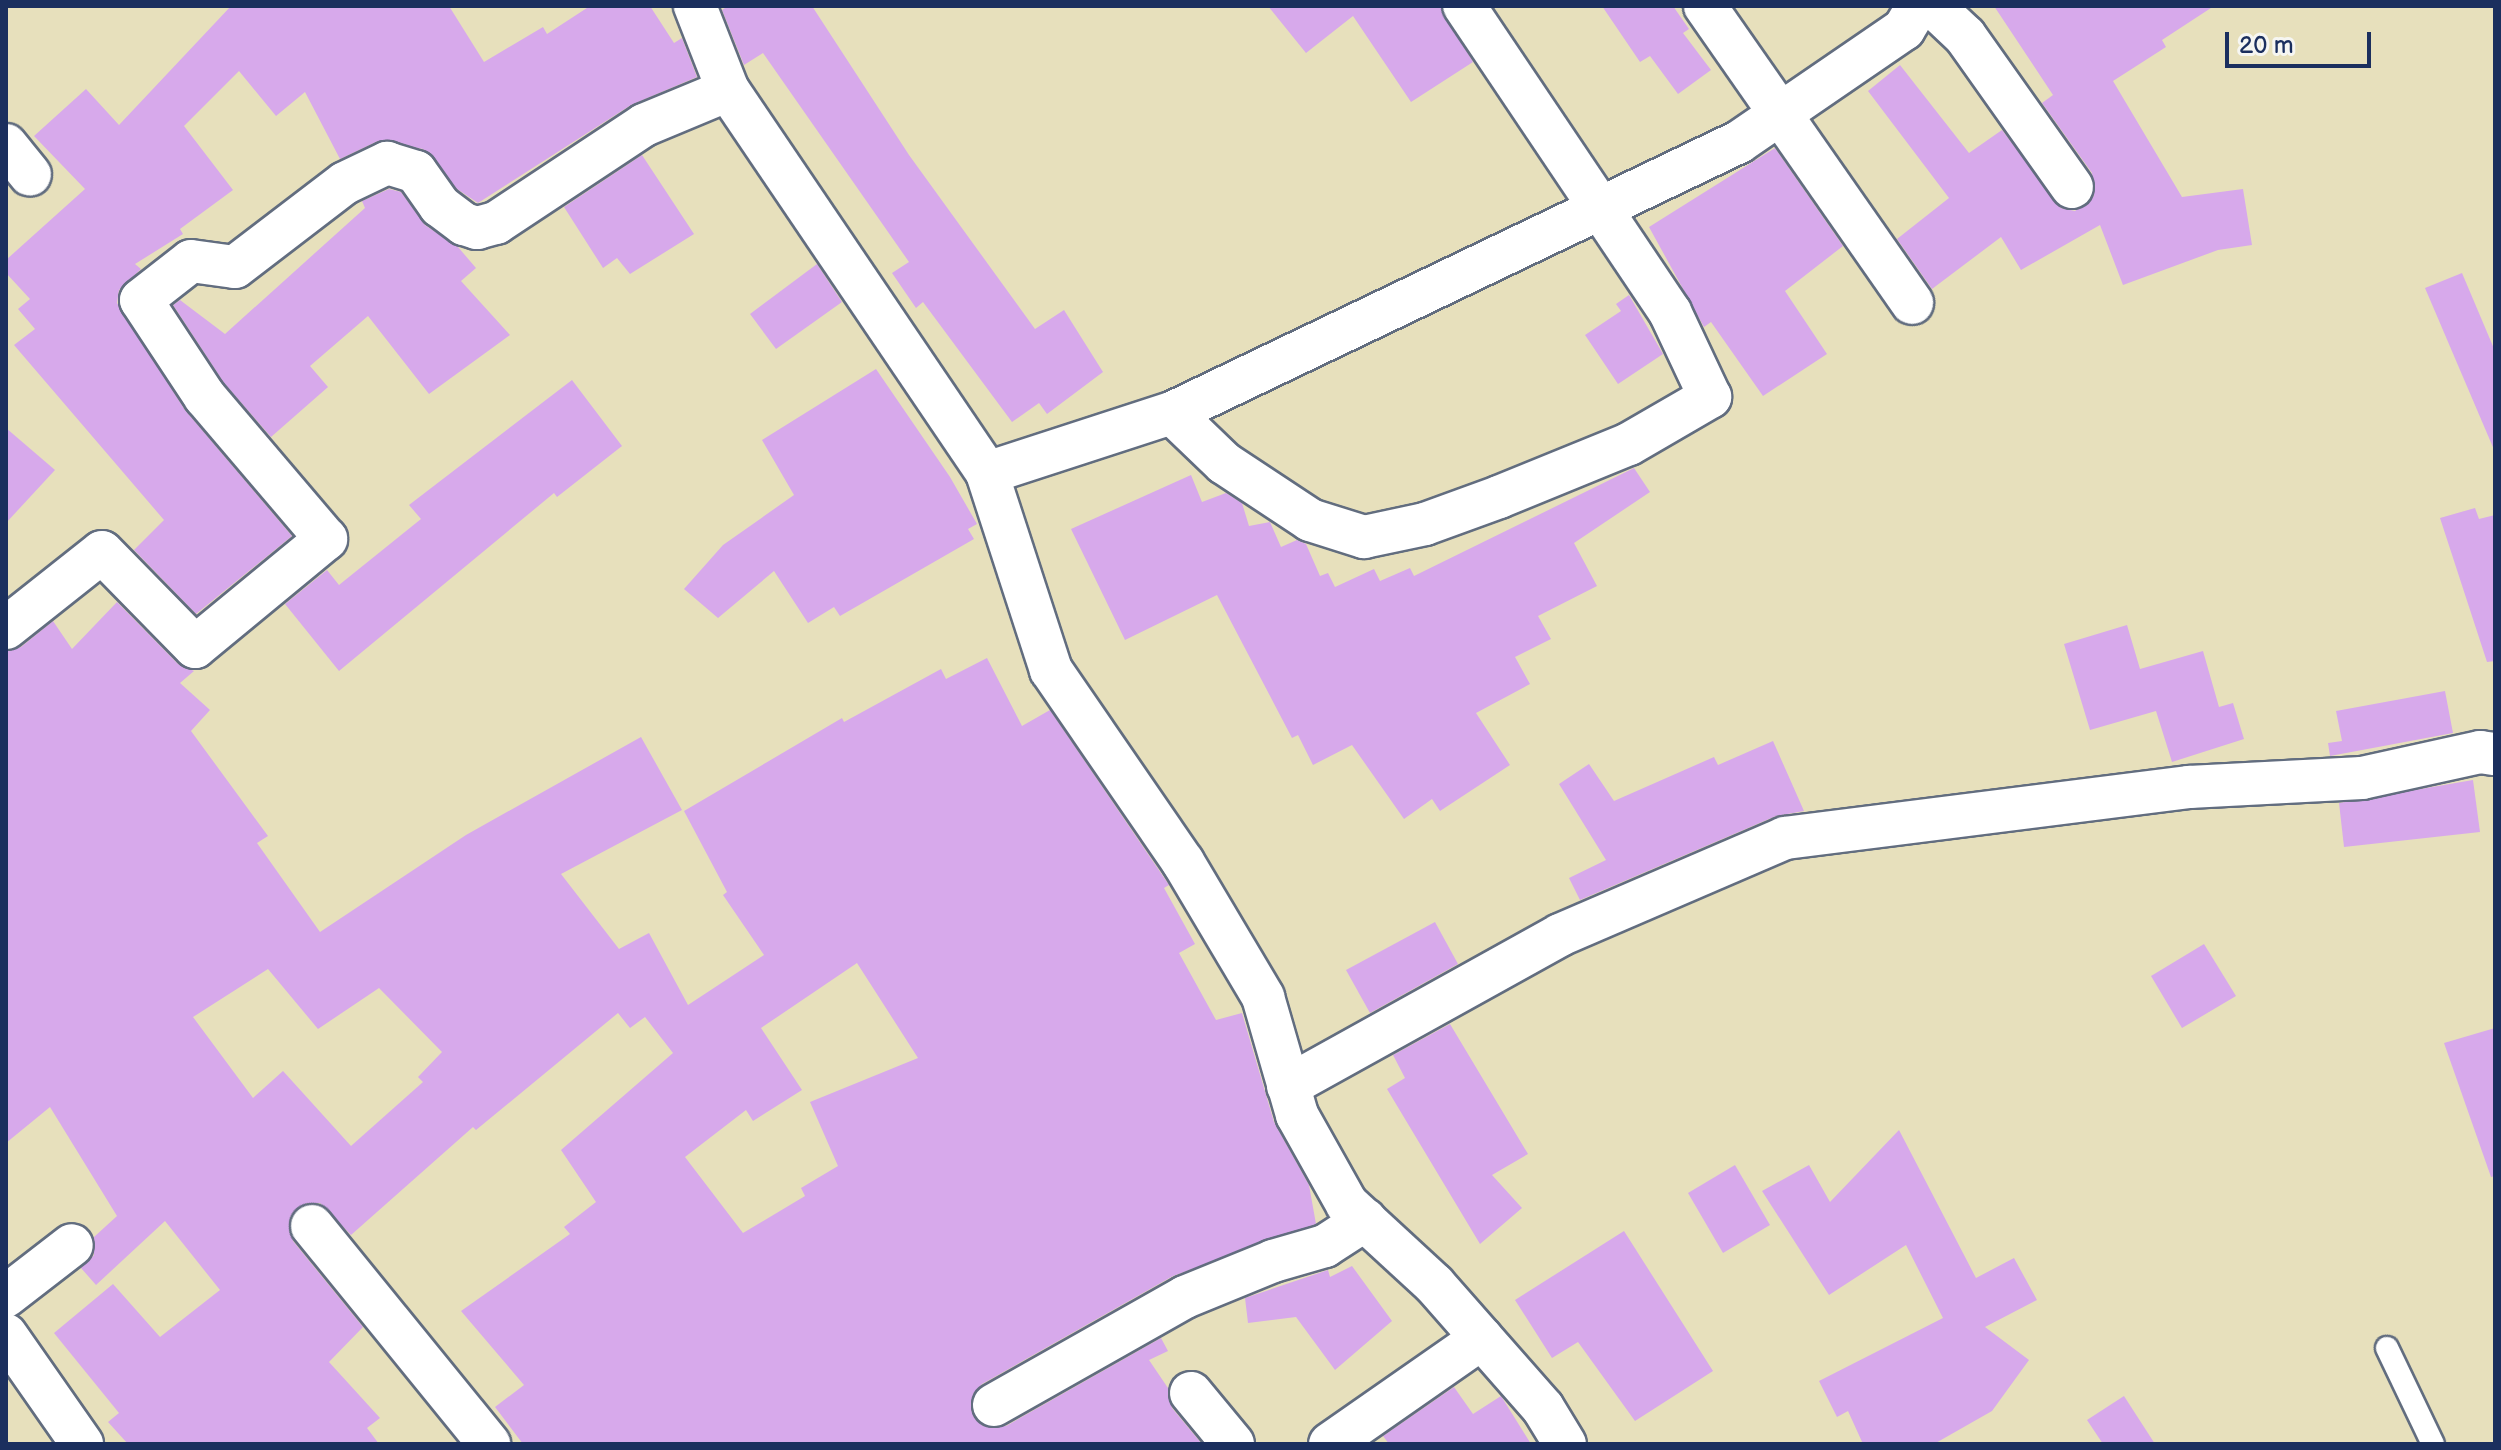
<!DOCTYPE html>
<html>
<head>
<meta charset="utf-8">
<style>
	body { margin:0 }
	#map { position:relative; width:2501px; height:1450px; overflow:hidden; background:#e7e0bc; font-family:"Balsamiq Sans",sans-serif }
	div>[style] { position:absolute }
	.building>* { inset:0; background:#d7a9eb }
	.roads { filter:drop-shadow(2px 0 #626d7f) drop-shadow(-2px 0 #626d7f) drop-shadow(0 2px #626d7f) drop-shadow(0 -2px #626d7f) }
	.service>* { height:22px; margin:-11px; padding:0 11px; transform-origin:11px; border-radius:11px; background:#fff }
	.minor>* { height:42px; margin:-21px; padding:0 21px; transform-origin:21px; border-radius:21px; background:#fff }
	span { translate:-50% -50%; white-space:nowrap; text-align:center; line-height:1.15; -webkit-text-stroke:6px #f6f6f2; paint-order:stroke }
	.frame { position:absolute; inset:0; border:8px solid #1b2f5e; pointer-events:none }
	.scale { position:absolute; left:2225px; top:32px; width:146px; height:36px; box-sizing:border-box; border:4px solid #1b2f5e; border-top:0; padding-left:10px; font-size:24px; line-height:28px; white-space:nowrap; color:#1b2f5e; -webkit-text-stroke:6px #f6f6f2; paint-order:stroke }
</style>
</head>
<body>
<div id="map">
	<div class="building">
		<i style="clip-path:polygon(231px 6px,449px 6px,484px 62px,543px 27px,547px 34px,590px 6px,650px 6px,674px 43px,682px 38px,697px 77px,631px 105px,478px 203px,457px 189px,423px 149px,378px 141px,340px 159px,305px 92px,276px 116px,239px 71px,184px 126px,233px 190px,180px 229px,183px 234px,135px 264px,141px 269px,119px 290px,117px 303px,185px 410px,292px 536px,196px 614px,134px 550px,164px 520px,14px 345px,35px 329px,18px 309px,30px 299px,6px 273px,6px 260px,85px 189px,34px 136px,86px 89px,119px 125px)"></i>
		<i style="clip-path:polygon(728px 6px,812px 6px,909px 155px,1035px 329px,1064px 310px,1103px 372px,1047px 414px,1039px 403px,1012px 422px,923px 302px,916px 308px,892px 273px,909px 262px,763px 53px,744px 65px,722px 10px)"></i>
		<i style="clip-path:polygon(1268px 6px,1440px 6px,1473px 62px,1411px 102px,1353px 16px,1306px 53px)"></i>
		<i style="clip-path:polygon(1602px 6px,1673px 6px,1689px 29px,1683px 33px,1711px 70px,1678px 94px,1650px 56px,1640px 62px)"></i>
		<i style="clip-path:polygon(1994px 6px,2214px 6px,2162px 40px,2166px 47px,2113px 81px,2182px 197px,2243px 189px,2252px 245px,2218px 250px,2123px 285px,2100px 225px,2021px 270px,2001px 237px,1932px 289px,1897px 239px,1949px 198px,1868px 91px,1900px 65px,1969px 153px,2002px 130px,2061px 208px,2075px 211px,2094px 196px,2092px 173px,2042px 103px,2053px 95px)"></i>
		<i style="clip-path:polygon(1775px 148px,1843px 246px,1785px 291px,1827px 354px,1763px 396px,1711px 322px,1704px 327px,1649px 227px)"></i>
		<i style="clip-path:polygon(642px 155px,694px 234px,630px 274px,617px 258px,603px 268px,564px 207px)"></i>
		<i style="clip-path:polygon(389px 189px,401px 192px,425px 225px,458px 247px,476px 268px,461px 281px,510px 335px,429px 394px,368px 316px,310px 366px,328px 387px,271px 437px,224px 383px,173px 305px,180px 300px,225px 334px,365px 208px,362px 201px)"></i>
		<i style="clip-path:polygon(817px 264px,842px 302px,776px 349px,750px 314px)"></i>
		<i style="clip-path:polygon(2462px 273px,2495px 351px,2495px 452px,2425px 288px)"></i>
		<i style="clip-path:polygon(1629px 295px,1663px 354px,1618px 384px,1585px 335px,1621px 311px,1616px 304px)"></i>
		<i style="clip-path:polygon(876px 369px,950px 477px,977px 524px,968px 529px,974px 539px,840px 616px,834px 607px,808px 623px,774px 571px,718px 618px,684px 589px,723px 545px,794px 495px,762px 440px)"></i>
		<i style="clip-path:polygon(572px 380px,622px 446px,557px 497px,554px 493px,339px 671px,285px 604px,327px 570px,339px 585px,421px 519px,409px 505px)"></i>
		<i style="clip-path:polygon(6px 428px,55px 470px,6px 523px)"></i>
		<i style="clip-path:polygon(1634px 468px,1650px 492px,1574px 543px,1597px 586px,1538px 616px,1551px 639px,1515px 657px,1530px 684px,1476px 713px,1510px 765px,1440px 811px,1432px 799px,1404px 819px,1352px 745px,1313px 765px,1298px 735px,1292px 738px,1217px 595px,1125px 640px,1071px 529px,1191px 475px,1202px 502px,1226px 493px,1242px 503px,1249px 526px,1270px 522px,1281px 547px,1297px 540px,1306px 544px,1320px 576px,1328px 573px,1335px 587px,1374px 569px,1380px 581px,1410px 568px,1414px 576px)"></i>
		<i style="clip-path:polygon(2475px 508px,2479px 519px,2495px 515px,2495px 661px,2487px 662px,2440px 518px)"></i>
		<i style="clip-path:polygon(evenodd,117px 602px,178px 664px,194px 671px,180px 683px,210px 710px,191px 731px,268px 836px,257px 843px,320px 932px,466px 835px,641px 737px,682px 810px,561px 874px,619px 949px,649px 933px,688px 1005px,764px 955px,723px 895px,727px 892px,684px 811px,842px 718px,844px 722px,941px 669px,946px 679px,987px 658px,1022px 726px,1050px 710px,1169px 885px,1164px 888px,1195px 944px,1179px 953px,1216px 1020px,1242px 1013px,1274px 1122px,1309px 1185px,1316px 1224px,1173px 1276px,982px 1384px,973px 1394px,973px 1416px,983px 1426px,1006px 1426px,1161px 1338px,1168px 1351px,1149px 1360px,1168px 1388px,1172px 1408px,1202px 1444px,523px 1444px,495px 1407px,524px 1385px,461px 1311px,570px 1234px,564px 1227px,596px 1202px,561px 1150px,673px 1053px,645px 1017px,630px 1028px,618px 1013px,476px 1130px,473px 1127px,351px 1235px,320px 1203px,307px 1203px,290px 1217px,293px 1241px,363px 1327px,329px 1362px,380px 1418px,367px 1428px,379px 1444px,128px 1444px,108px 1422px,119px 1413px,54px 1333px,113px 1284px,160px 1337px,220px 1290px,165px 1221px,96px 1285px,81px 1268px,94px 1255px,94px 1237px,117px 1216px,50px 1107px,6px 1143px,6px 651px,21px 647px,53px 621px,72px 649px,117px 602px,857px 963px,918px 1058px,810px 1102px,838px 1166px,801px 1188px,805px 1196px,743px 1233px,685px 1157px,746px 1110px,753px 1121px,802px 1090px,761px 1028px,857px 963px,117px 602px,268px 969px,318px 1029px,379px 988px,442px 1052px,418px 1077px,423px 1082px,351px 1146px,283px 1071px,253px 1098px,193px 1017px,268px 969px)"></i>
		<i style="clip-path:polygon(2127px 625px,2140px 669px,2203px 651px,2219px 707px,2233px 703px,2244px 739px,2172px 762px,2156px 711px,2090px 730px,2064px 644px)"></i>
		<i style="clip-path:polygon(2445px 691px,2453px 733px,2330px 756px,2328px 743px,2342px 741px,2336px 711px)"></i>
		<i style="clip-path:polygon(1773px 741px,1804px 811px,1776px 816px,1580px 900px,1569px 878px,1606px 860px,1559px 784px,1589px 764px,1614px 801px,1714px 757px,1718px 765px)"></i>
		<i style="clip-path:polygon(2473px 780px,2480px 832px,2344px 847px,2339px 803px)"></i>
		<i style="clip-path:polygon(1435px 922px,1458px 964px,1370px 1013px,1346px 970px)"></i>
		<i style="clip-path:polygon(2204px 944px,2236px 996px,2182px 1028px,2151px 976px)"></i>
		<i style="clip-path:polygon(1450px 1024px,1528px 1154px,1492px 1175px,1522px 1208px,1480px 1244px,1387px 1089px,1405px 1078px,1393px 1055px)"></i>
		<i style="clip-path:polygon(2495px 1028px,2495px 1176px,2491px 1177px,2444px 1043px)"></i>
		<i style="clip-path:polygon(1899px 1130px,1976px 1278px,2014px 1258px,2037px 1300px,1985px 1327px,2029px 1360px,1992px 1411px,1934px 1444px,1863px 1444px,1848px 1411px,1837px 1417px,1819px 1381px,1943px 1318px,1906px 1245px,1829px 1295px,1762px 1191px,1809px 1165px,1830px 1202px)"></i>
		<i style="clip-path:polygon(1735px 1165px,1770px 1225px,1723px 1253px,1688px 1193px)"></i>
		<i style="clip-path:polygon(1624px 1231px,1713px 1371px,1635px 1421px,1578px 1342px,1552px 1358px,1515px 1300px)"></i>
		<i style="clip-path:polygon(1352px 1266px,1392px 1321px,1335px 1370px,1296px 1317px,1248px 1323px,1245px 1298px,1328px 1270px,1330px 1277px)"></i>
		<i style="clip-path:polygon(1454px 1387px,1473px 1414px,1501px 1396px,1531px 1444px,1389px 1444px,1383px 1436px)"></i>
		<i style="clip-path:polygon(2124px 1396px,2155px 1444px,2103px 1444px,2087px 1420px)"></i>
	</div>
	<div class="roads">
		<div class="service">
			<i style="left:2387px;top:1348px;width:106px;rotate:64.4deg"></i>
		</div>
		<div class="minor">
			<i style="left:695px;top:6px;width:90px;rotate:68.6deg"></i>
			<i style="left:728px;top:90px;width:462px;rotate:55.9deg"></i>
			<i style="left:987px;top:473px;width:207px;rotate:72deg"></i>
			<i style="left:1051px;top:670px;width:233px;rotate:55.5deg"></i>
			<i style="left:1183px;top:862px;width:157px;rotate:59.3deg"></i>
			<i style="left:1263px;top:997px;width:123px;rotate:73.9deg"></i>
			<i style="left:1297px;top:1115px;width:102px;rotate:60.7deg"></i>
			<i style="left:1347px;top:1204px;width:118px;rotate:42.6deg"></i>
			<i style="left:1434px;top:1284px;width:165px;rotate:48.7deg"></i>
			<i style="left:1543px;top:1408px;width:42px;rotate:58.6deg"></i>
			<i style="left:1705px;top:6px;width:362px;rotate:55.1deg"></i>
			<i style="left:1933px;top:6px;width:44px;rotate:43.2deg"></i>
			<i style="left:1965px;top:36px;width:185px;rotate:54.7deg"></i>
			<i style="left:6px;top:145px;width:38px;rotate:51deg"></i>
			<i style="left:1172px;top:413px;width:628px;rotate:-25.55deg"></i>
			<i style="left:1739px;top:142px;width:200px;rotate:-34.4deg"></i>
			<i style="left:1904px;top:29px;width:27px;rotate:-59deg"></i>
			<i style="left:987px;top:473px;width:194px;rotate:-18deg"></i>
			<i style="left:1172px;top:413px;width:72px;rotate:43.9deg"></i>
			<i style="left:1224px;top:463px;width:103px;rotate:33.5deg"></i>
			<i style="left:1310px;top:520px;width:57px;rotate:17.5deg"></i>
			<i style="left:1364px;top:537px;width:62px;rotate:-12deg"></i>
			<i style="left:1425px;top:524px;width:79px;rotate:-20deg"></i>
			<i style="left:1499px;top:497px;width:140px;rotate:-22.2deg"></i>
			<i style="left:1629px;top:444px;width:94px;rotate:-30.1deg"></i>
			<i style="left:1710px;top:397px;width:94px;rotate:-115.2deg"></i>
			<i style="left:1670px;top:312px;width:369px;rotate:-123.9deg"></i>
			<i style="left:6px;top:628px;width:122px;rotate:-38.4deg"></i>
			<i style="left:102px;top:552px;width:133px;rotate:45.6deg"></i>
			<i style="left:195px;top:647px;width:170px;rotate:-39.5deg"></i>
			<i style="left:326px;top:539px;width:187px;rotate:-130.4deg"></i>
			<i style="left:205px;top:397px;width:116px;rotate:-123.4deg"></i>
			<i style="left:141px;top:300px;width:63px;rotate:-38deg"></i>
			<i style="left:191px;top:261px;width:44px;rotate:7.8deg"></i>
			<i style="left:235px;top:267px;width:138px;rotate:-37.4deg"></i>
			<i style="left:345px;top:183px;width:47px;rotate:-25.5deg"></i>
			<i style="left:387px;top:163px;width:30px;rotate:17deg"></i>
			<i style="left:416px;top:172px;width:42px;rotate:54.8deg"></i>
			<i style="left:440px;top:206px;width:30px;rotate:37deg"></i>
			<i style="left:464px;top:224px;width:14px;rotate:17deg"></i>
			<i style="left:477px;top:228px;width:20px;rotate:-15deg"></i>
			<i style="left:496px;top:223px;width:178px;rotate:-33.5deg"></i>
			<i style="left:644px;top:125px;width:91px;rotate:-22.6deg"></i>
			<i style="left:1288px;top:1086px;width:311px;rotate:-29deg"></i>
			<i style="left:1560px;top:935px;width:245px;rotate:-23.3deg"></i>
			<i style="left:1785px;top:838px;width:407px;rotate:-7.2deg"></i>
			<i style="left:2189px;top:787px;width:173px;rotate:-3deg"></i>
			<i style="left:2362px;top:778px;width:121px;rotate:-12.4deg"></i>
			<i style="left:2480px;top:752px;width:15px;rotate:8deg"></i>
			<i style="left:312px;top:1226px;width:281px;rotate:50.9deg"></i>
			<i style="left:6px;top:1296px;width:83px;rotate:-37.7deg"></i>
			<i style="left:6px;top:1335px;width:133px;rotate:55.1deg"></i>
			<i style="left:1191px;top:1393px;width:66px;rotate:50.5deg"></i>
			<i style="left:994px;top:1405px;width:219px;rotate:-29.5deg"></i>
			<i style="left:1185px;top:1297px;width:95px;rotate:-22.2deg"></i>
			<i style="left:1273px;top:1261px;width:54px;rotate:-16.1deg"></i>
			<i style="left:1325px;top:1246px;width:48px;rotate:-33deg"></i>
			<i style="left:1330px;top:1444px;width:185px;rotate:-34.9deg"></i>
		</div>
	</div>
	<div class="frame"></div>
	<div class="scale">20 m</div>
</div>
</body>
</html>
